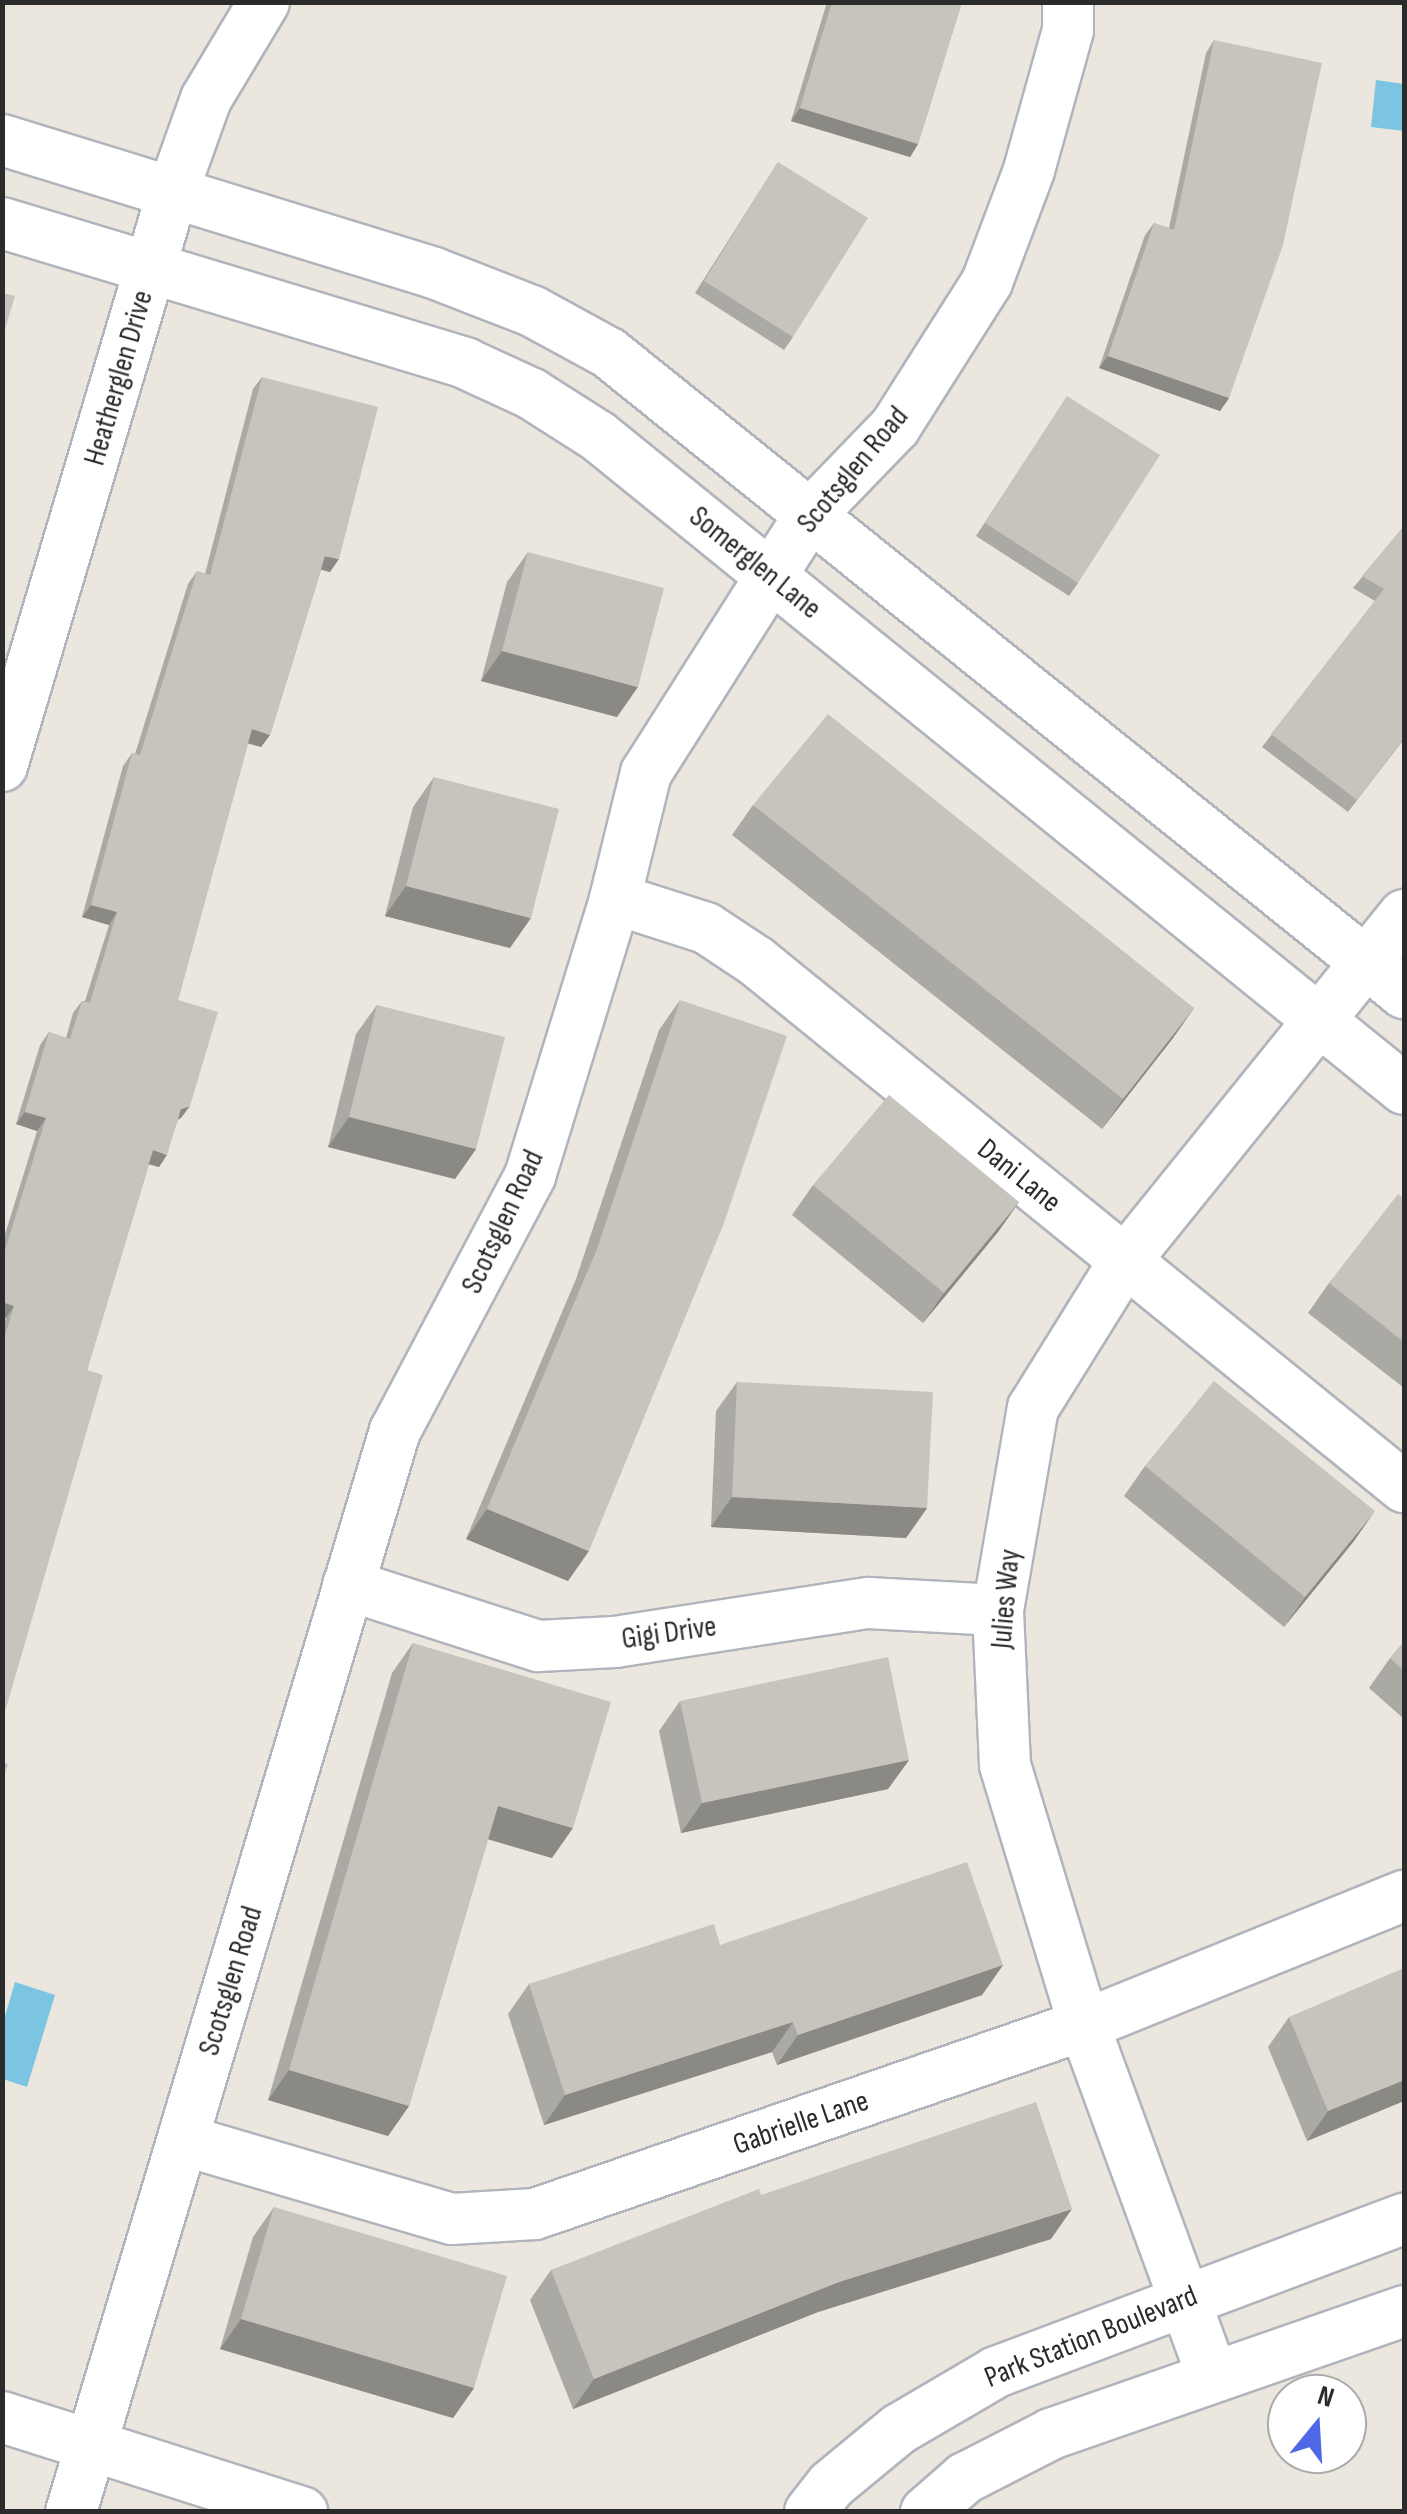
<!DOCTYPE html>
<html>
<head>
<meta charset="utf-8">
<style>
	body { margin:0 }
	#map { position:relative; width:1407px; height:2514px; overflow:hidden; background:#ebe6de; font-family:"Sofia Sans Condensed",sans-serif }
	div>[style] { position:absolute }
	.water>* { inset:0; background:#7cc5e2 }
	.roads { filter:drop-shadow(2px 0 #b2b4bd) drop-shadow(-2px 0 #b2b4bd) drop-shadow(0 2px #b2b4bd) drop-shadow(0 -2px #b2b4bd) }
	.street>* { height:50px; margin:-25px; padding:0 25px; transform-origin:25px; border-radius:25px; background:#fff }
	.wall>* { inset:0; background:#aba9a3 }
	.shaded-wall>* { inset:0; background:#8b8984 }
	.building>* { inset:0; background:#c7c4bd }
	span { translate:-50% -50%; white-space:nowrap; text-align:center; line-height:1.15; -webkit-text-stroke:10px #fff; paint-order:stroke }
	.street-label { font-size:30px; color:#2b2b2b }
	.frame { position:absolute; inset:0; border:5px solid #2b2b2b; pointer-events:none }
	.north { position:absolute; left:1267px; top:2374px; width:100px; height:100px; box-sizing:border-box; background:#fff; border:2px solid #aaa; border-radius:50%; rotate:18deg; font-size:28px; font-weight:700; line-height:40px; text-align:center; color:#2b2b2b }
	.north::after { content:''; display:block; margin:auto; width:35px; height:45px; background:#4f68e7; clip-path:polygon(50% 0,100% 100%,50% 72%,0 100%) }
</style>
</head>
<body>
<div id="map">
	<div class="water">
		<i style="clip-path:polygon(1376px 80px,1404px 84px,1404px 131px,1371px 127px)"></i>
		<i style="clip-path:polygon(15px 1982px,55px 1995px,27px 2087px,3px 2079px,3px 2023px)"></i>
	</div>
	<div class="roads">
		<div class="street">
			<i style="left:2px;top:140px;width:452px;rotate:17.1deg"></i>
			<i style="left:434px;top:273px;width:105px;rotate:21.2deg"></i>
			<i style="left:532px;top:311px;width:88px;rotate:28.6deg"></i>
			<i style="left:609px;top:353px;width:1021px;rotate:38.84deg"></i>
			<i style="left:2px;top:223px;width:484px;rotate:16.8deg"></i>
			<i style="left:465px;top:363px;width:74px;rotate:24.8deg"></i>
			<i style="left:532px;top:394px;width:78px;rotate:32.5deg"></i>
			<i style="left:598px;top:436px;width:1037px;rotate:39.01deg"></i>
			<i style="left:2px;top:766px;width:600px;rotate:-73.44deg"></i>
			<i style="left:173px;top:191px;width:98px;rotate:-70.3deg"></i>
			<i style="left:206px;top:99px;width:113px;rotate:-59.1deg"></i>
			<i style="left:615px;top:899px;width:96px;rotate:17.7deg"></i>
			<i style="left:706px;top:928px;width:60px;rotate:33.4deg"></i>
			<i style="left:756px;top:961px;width:835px;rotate:39.07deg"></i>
			<i style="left:348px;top:1585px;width:200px;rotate:17.8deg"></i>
			<i style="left:538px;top:1646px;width:77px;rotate:-3deg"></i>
			<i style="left:615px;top:1642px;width:256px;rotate:-8.8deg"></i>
			<i style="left:868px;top:1603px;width:130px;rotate:3.1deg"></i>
			<i style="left:183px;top:2140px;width:280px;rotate:16.4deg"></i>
			<i style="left:452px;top:2219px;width:83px;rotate:-3.4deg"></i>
			<i style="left:535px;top:2214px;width:581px;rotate:-19deg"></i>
			<i style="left:1084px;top:2025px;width:345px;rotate:-22deg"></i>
			<i style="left:1212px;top:2375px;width:373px;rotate:-110.1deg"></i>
			<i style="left:1084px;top:2025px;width:272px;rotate:-106.9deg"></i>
			<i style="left:1005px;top:1765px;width:155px;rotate:-92.6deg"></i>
			<i style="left:998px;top:1610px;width:205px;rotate:-80.2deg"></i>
			<i style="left:1033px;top:1408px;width:172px;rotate:-58.1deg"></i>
			<i style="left:1124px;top:1262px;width:446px;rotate:-51.1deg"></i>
			<i style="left:2px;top:2417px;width:315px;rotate:17.6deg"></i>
			<i style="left:71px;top:2512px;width:1129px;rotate:-73.32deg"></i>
			<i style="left:395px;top:1431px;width:289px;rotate:-62.1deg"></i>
			<i style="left:530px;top:1176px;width:290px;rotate:-72.9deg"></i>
			<i style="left:615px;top:899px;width:130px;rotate:-76.2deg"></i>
			<i style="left:646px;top:773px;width:304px;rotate:-57.6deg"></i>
			<i style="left:809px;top:516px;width:124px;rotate:-46deg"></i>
			<i style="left:895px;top:427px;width:172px;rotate:-57.6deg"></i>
			<i style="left:987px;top:282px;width:120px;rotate:-69.4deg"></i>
			<i style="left:1029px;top:170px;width:145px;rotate:-74.4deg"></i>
			<i style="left:1068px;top:30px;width:28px;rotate:-90deg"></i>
			<i style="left:810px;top:2512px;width:34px;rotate:-52deg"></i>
			<i style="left:831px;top:2485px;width:88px;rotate:-39.5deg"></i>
			<i style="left:899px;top:2429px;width:113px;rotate:-30.4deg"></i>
			<i style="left:996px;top:2372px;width:436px;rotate:-20.6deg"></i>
			<i style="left:926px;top:2512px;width:52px;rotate:-41.1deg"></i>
			<i style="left:965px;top:2478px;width:97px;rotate:-27.1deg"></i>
			<i style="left:1051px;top:2434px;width:374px;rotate:-19.2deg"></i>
		</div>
	</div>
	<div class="wall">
		<i style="clip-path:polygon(827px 2px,962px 2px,918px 144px,910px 157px,791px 121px)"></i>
		<i style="clip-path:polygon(1214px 40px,1229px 398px,1220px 411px,1099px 368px,1145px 235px,1154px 223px,1169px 228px,1206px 53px)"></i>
		<i style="clip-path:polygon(778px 162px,793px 337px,784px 350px,695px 293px)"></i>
		<i style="clip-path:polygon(262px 377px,330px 572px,321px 570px,270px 735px,261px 747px,248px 743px,178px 1000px,181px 1118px,178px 1120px,159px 1167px,149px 1164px,87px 1370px,2px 1722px,2px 1328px,6px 1318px,2px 1317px,2px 1244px,37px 1131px,16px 1124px,40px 1045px,49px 1032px,66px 1038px,73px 1013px,82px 1001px,85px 1001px,109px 925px,82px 917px,123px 766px,132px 753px,135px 754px,188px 584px,197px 571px,205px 574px,253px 389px)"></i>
		<i style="clip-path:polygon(1059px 409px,1078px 583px,1069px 596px,976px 536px)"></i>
		<i style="clip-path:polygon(1404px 526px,1404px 739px,1348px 812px,1262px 747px,1375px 601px,1353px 588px)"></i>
		<i style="clip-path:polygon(528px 552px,617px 717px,481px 681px,507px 582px)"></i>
		<i style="clip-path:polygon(434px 777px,510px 948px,385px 916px,413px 807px)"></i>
		<i style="clip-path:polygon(753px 805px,1194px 1008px,1173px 1038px,1102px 1129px,732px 835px)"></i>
		<i style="clip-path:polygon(680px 1000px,568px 1581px,466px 1539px,576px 1279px,659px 1030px)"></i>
		<i style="clip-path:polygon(377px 1005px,476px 1149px,455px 1179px,328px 1147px,356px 1034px)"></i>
		<i style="clip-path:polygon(813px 1185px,1019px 1202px,998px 1232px,923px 1323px,792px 1215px)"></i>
		<i style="clip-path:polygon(1404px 1199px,1404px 1388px,1308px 1313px,1329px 1283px)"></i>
		<i style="clip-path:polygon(737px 1382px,927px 1508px,906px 1538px,711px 1527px,716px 1411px)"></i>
		<i style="clip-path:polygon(1145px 1466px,1354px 1541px,1284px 1627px,1124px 1496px)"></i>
		<i style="clip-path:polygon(1404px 1642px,1404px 1719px,1369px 1688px,1390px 1658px)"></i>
		<i style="clip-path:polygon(413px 1643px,552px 1858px,488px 1839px,409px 2106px,388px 2136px,268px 2100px,392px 1673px)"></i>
		<i style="clip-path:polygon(680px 1701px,909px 1760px,888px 1789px,681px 1833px,659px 1731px)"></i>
		<i style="clip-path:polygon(720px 1945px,1003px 1965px,982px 1995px,777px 2065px,772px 2052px,544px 2125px,508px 2014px,529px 1984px)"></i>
		<i style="clip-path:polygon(1289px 2017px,1404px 2101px,1307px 2141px,1268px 2047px)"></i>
		<i style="clip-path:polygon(761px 2195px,1051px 2239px,818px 2312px,573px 2409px,530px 2300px,551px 2270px)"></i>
		<i style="clip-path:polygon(274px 2207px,474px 2388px,453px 2418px,220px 2349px,253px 2237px)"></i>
	</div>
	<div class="shaded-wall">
		<i style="clip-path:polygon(800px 108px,918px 144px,910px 157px,791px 121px)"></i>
		<i style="clip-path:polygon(1108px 356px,1229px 398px,1220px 411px,1099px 368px)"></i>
		<i style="clip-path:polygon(325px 556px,339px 559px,330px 572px,317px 568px)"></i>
		<i style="clip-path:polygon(502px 651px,638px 687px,617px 717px,481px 681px)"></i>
		<i style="clip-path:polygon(252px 729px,270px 735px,261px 747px,243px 742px)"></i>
		<i style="clip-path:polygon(406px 886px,531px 918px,510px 948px,385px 916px)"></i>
		<i style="clip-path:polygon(91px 905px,117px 912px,109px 925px,82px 917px)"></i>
		<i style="clip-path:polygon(1194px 1008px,1173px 1038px,1102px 1129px,1123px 1099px)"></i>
		<i style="clip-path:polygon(190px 1106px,181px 1118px,172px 1121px,181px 1109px)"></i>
		<i style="clip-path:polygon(25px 1112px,46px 1118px,37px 1131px,16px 1124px)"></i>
		<i style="clip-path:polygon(349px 1117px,476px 1149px,455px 1179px,328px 1147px)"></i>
		<i style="clip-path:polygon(153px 1150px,167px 1155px,159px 1167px,144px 1163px)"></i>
		<i style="clip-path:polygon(1019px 1202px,998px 1232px,923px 1323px,944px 1293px)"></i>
		<i style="clip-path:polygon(2px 1302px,14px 1306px,6px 1318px,2px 1317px)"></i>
		<i style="clip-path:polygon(732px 1497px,927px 1508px,906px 1538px,711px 1527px)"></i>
		<i style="clip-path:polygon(487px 1509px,589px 1551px,568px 1581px,466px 1539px)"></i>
		<i style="clip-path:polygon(1375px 1511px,1354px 1541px,1284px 1627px,1305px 1597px)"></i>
		<i style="clip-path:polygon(909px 1760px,888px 1789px,681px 1833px,702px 1803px)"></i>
		<i style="clip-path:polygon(498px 1806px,573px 1828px,552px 1858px,477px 1836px)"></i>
		<i style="clip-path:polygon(1003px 1965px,982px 1995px,777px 2065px,798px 2035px)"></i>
		<i style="clip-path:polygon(793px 2022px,772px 2052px,544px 2125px,565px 2095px)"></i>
		<i style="clip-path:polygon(289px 2070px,409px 2106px,388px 2136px,268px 2100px)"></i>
		<i style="clip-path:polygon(1404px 2080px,1404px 2101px,1307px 2141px,1328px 2111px)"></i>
		<i style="clip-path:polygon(1072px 2209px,1051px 2239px,818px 2312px,573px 2409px,594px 2379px,839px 2282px)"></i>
		<i style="clip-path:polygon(241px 2319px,474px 2388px,453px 2418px,220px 2349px)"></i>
	</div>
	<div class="building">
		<i style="clip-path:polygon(832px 2px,962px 2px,918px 144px,800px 108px)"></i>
		<i style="clip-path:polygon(1214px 40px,1322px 63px,1283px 245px,1229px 398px,1108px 356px,1154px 223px,1174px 230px)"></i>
		<i style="clip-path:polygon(778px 162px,868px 218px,793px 337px,704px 281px)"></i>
		<i style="clip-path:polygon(2px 293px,15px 296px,2px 339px)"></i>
		<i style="clip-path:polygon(262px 377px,378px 407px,339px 559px,325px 556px,270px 735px,252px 729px,178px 1000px,218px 1012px,190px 1106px,181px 1109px,167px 1155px,153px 1150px,87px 1370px,103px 1375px,2px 1722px,2px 1345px,14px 1306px,2px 1302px,2px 1260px,46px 1118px,25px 1112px,49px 1032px,70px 1039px,82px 1001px,90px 1003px,117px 912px,91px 905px,132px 753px,140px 755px,197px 571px,210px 575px)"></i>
		<i style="clip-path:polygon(1067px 396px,1160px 455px,1078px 583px,985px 523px)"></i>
		<i style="clip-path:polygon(1404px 526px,1404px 738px,1357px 800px,1271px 734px,1384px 589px,1362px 576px)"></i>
		<i style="clip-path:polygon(528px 552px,664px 588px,638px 687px,502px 651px)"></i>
		<i style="clip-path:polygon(828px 714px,1194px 1008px,1123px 1099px,753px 805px)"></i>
		<i style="clip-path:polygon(434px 777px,559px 809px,531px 918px,406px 886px)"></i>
		<i style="clip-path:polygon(680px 1000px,787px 1036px,724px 1223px,589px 1551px,487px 1509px,597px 1249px)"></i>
		<i style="clip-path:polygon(377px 1005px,505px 1037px,476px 1149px,349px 1117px)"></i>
		<i style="clip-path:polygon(889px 1095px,1019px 1202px,944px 1293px,813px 1185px)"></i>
		<i style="clip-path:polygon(1398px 1194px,1404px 1199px,1404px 1342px,1329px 1283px)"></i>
		<i style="clip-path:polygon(1214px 1381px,1375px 1511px,1305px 1597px,1145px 1466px)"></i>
		<i style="clip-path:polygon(737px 1382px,933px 1392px,927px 1508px,732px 1497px)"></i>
		<i style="clip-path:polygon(1404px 1642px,1404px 1671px,1390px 1658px)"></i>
		<i style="clip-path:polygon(413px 1643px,611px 1702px,573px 1828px,498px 1806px,409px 2106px,289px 2070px)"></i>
		<i style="clip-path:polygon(888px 1657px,909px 1760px,702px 1803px,680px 1701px)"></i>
		<i style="clip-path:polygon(2px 1762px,8px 1764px,2px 1782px)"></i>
		<i style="clip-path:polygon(967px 1862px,1003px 1965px,798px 2035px,793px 2022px,565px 2095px,529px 1984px,714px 1924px,720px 1945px)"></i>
		<i style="clip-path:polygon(1404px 1968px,1404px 2080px,1328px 2111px,1289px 2017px)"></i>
		<i style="clip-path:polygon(1036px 2102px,1072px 2209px,839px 2282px,594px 2379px,551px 2270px,759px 2189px,761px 2195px)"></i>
		<i style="clip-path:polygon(274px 2207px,507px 2276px,474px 2388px,241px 2319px)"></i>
	</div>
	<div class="street-label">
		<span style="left:119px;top:378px;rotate:-74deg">Heatherglen Drive</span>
		<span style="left:853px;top:470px;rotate:-50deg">Scotsglen Road</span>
		<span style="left:755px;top:563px;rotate:39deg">Somerglen Lane</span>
		<span style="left:1019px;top:1176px;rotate:39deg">Dani Lane</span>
		<span style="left:503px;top:1222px;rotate:-65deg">Scotsglen Road</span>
		<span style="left:1006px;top:1599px;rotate:-85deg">Julies Way</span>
		<span style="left:669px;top:1633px;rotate:-8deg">Gigi Drive</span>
		<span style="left:231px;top:1981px;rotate:-73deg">Scotsglen Road</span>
		<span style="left:801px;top:2123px;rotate:-19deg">Gabrielle Lane</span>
		<span style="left:1091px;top:2337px;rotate:-22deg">Park Station Boulevard</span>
	</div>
	<div class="frame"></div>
	<div class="north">N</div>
</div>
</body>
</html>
